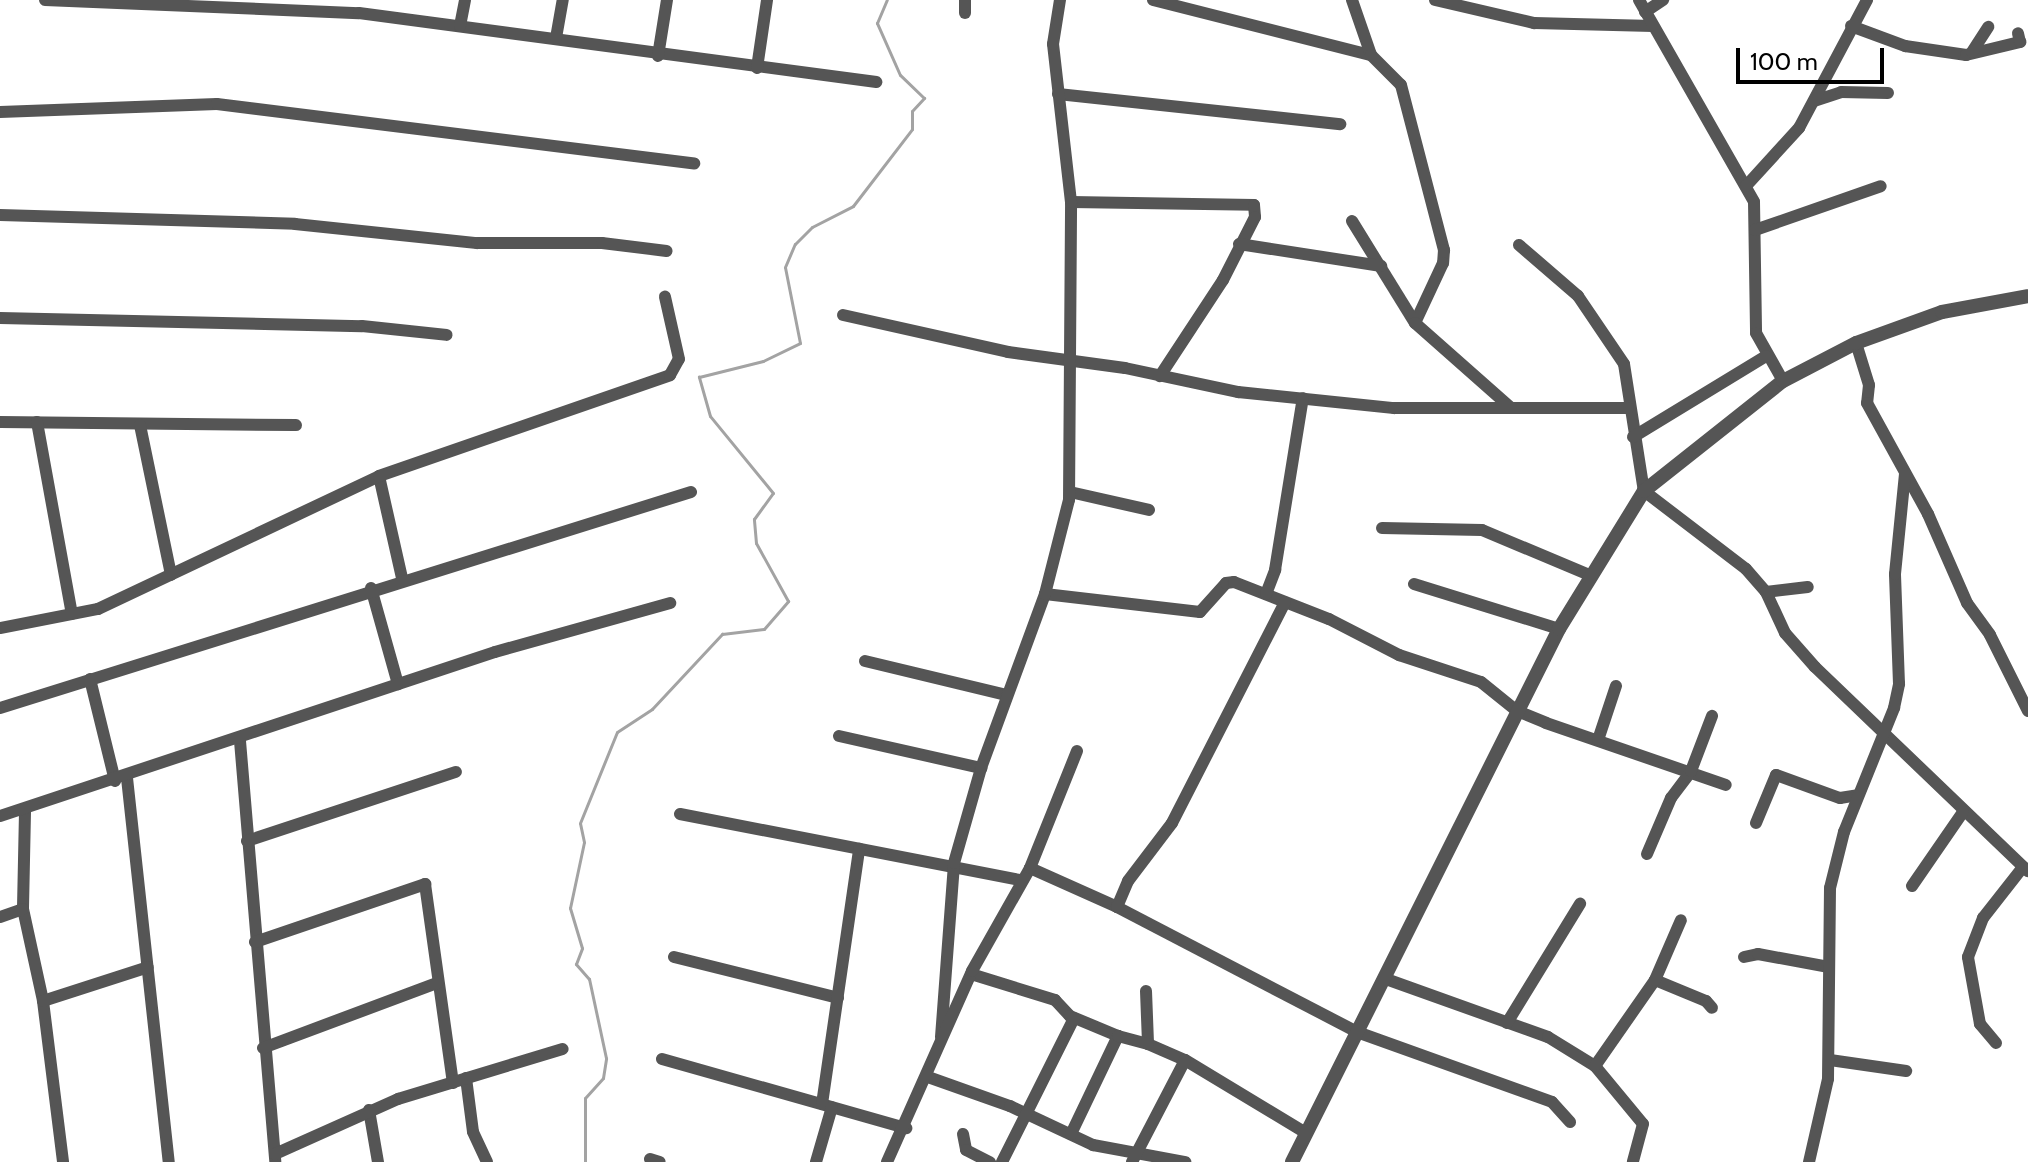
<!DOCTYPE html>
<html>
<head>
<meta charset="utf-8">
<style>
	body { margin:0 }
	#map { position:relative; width:2028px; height:1162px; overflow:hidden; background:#fff; font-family:Cabin,sans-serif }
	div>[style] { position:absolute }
	.stream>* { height:3px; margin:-1.5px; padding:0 1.5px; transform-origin:1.5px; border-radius:1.5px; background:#a3a3a3 }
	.minor>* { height:12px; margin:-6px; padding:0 6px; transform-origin:6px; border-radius:6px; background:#555 }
	.tertiary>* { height:14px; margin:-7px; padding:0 7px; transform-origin:7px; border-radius:7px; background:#555 }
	span { translate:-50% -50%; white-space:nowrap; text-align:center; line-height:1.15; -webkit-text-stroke:6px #fff; paint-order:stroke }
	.scale { position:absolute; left:1736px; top:48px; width:148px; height:36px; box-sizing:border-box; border:4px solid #000; border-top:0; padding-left:10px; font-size:24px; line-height:28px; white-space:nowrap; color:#000; -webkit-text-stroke:6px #fff; paint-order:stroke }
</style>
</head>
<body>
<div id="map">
	<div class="stream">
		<i style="left:585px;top:1162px;width:64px;rotate:-90deg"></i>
		<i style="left:585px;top:1098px;width:27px;rotate:-48deg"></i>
		<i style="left:603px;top:1078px;width:20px;rotate:-81deg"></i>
		<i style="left:606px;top:1058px;width:81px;rotate:-102.1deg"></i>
		<i style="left:589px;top:979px;width:20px;rotate:-131deg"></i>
		<i style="left:576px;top:964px;width:17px;rotate:-69deg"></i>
		<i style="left:582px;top:948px;width:42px;rotate:-106.7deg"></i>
		<i style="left:570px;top:908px;width:67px;rotate:-78deg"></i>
		<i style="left:584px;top:842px;width:19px;rotate:-102deg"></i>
		<i style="left:580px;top:823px;width:98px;rotate:-67.9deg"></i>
		<i style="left:617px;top:732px;width:42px;rotate:-33.3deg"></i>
		<i style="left:652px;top:709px;width:103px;rotate:-47deg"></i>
		<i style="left:722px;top:634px;width:42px;rotate:-6.8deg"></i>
		<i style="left:764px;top:629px;width:37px;rotate:-49deg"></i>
		<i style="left:788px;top:601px;width:66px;rotate:-118.9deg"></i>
		<i style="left:756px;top:543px;width:24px;rotate:-95deg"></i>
		<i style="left:754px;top:519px;width:32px;rotate:-54deg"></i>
		<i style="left:773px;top:493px;width:99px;rotate:-129.3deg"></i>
		<i style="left:710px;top:416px;width:41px;rotate:-105.8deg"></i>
		<i style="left:699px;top:377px;width:66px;rotate:-14deg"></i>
		<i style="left:763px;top:361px;width:41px;rotate:-25.9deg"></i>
		<i style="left:800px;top:343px;width:77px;rotate:-101.2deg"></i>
		<i style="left:785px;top:267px;width:25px;rotate:-67deg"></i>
		<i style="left:795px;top:244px;width:24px;rotate:-45deg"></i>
		<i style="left:812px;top:227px;width:46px;rotate:-27.1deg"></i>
		<i style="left:853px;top:206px;width:97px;rotate:-52.5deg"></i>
		<i style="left:912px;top:129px;width:18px;rotate:-90deg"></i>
		<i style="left:912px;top:111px;width:18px;rotate:-47deg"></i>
		<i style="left:924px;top:98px;width:33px;rotate:-136deg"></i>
		<i style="left:900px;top:75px;width:57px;rotate:-113.9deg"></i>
		<i style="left:877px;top:23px;width:25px;rotate:-67deg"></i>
	</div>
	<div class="minor">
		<i style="left:45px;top:0;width:314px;rotate:2.4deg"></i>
		<i style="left:359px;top:13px;width:522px;rotate:7.6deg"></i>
		<i style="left:965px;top:0;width:13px;rotate:90deg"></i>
		<i style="left:1153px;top:0;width:225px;rotate:14.2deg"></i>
		<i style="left:1352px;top:0;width:58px;rotate:70.9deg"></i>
		<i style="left:1371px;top:55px;width:42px;rotate:45deg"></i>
		<i style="left:1401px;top:85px;width:171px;rotate:75.4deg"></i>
		<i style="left:1444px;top:250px;width:13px;rotate:94deg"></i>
		<i style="left:1443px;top:263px;width:66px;rotate:115deg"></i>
		<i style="left:1435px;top:0;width:102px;rotate:13.1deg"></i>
		<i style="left:1534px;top:23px;width:119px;rotate:1.4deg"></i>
		<i style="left:1639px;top:0;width:232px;rotate:60.3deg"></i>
		<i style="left:1754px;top:202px;width:131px;rotate:89.1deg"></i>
		<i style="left:1756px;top:333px;width:55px;rotate:60.6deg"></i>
		<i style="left:1645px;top:12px;width:22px;rotate:-34deg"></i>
		<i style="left:460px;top:26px;width:26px;rotate:-79deg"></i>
		<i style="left:1851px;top:26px;width:58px;rotate:20.3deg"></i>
		<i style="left:1905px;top:46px;width:62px;rotate:8.4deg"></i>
		<i style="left:1966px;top:55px;width:56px;rotate:-13.5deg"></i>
		<i style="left:2020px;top:42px;width:9px;rotate:-103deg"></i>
		<i style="left:556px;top:38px;width:39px;rotate:-80deg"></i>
		<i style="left:1972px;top:52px;width:30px;rotate:-57deg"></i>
		<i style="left:658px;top:56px;width:57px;rotate:-80.9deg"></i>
		<i style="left:757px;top:68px;width:69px;rotate:-81.6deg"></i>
		<i style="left:1058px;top:94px;width:284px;rotate:6.1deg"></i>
		<i style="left:1814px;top:101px;width:28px;rotate:-18deg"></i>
		<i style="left:1841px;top:92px;width:47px;rotate:1.2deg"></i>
		<i style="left:0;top:112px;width:217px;rotate:-2.1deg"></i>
		<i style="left:217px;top:104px;width:481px;rotate:7.1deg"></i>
		<i style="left:1746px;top:186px;width:79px;rotate:-47.6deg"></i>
		<i style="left:1799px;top:128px;width:145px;rotate:-62deg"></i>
		<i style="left:1071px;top:202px;width:183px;rotate:0.9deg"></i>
		<i style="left:1254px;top:205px;width:12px;rotate:85deg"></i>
		<i style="left:1255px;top:217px;width:71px;rotate:116.9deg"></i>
		<i style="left:1223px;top:280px;width:115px;rotate:123.3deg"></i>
		<i style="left:0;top:215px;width:295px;rotate:1.7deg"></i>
		<i style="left:295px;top:224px;width:183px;rotate:6deg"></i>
		<i style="left:477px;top:243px;width:125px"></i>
		<i style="left:602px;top:243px;width:65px;rotate:7deg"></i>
		<i style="left:1352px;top:221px;width:120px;rotate:58.3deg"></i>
		<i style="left:1415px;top:323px;width:128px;rotate:41.5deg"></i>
		<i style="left:1755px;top:230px;width:133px;rotate:-19.2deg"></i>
		<i style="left:1239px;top:244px;width:144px;rotate:8.8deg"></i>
		<i style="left:1519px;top:245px;width:78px;rotate:40.8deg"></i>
		<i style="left:1578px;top:296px;width:82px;rotate:55.9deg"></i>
		<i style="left:1624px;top:364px;width:129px;rotate:81.1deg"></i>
		<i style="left:1644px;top:491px;width:128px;rotate:37.4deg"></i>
		<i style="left:1746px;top:569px;width:30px;rotate:49deg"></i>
		<i style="left:1766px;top:592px;width:45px;rotate:65.1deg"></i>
		<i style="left:1785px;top:633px;width:45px;rotate:48.6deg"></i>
		<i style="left:1815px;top:667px;width:295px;rotate:43.8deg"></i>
		<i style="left:843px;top:315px;width:169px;rotate:12.6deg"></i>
		<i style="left:1008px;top:352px;width:118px;rotate:7.8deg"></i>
		<i style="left:1125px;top:368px;width:116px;rotate:12deg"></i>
		<i style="left:1238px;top:392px;width:157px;rotate:5.9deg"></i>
		<i style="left:1394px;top:408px;width:234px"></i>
		<i style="left:0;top:318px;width:362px;rotate:1.3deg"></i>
		<i style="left:362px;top:326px;width:85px;rotate:6deg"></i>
		<i style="left:1856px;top:343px;width:44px;rotate:72.8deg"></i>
		<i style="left:1869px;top:385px;width:18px;rotate:96deg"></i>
		<i style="left:1867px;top:403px;width:127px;rotate:61.2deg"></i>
		<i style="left:1928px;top:514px;width:97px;rotate:66.3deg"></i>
		<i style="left:1967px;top:603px;width:39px;rotate:54deg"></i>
		<i style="left:1990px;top:635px;width:85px;rotate:63.4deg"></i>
		<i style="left:0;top:422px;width:296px;rotate:0.6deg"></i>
		<i style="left:37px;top:422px;width:195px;rotate:79.7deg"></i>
		<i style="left:140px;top:425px;width:153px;rotate:78.3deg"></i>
		<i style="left:1633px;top:437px;width:156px;rotate:-31.3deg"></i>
		<i style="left:379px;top:476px;width:105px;rotate:77.3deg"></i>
		<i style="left:1070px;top:492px;width:81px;rotate:12.8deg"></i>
		<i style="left:1382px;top:528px;width:100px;rotate:1.1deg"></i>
		<i style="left:1482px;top:530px;width:119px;rotate:22.7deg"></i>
		<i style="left:1414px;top:584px;width:152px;rotate:17.2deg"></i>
		<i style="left:371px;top:588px;width:100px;rotate:74.3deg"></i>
		<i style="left:1766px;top:592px;width:42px;rotate:-6.8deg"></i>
		<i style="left:1045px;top:594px;width:156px;rotate:6.6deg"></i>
		<i style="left:1200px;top:612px;width:39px;rotate:-48deg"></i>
		<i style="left:1226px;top:583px;width:8px;rotate:-7deg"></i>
		<i style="left:1234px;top:582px;width:102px;rotate:21.3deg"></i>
		<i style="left:1329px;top:619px;width:79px;rotate:27.2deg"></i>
		<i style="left:1399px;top:655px;width:86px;rotate:18.2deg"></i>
		<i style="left:1481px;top:682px;width:46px;rotate:38.9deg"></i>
		<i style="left:1517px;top:711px;width:31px;rotate:22deg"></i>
		<i style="left:1546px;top:723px;width:190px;rotate:19deg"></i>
		<i style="left:1266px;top:594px;width:26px;rotate:-69deg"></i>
		<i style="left:1275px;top:570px;width:174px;rotate:-80.8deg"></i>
		<i style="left:0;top:628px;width:100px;rotate:-11deg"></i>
		<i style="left:98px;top:609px;width:311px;rotate:-25.3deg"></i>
		<i style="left:379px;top:476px;width:308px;rotate:-19.1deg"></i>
		<i style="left:670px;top:375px;width:18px;rotate:-61deg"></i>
		<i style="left:679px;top:359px;width:64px;rotate:-102.7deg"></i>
		<i style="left:865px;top:661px;width:146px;rotate:13.5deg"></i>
		<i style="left:90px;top:679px;width:105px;rotate:76.2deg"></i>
		<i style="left:0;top:708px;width:724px;rotate:-17.36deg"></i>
		<i style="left:839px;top:736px;width:146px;rotate:12.7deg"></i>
		<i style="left:1598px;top:740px;width:57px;rotate:-71.6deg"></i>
		<i style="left:240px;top:741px;width:422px;rotate:85.2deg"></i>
		<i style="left:127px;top:778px;width:386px;rotate:83.8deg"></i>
		<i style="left:25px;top:812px;width:97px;rotate:91.2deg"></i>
		<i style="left:23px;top:909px;width:94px;rotate:77.7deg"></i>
		<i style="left:43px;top:1001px;width:162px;rotate:82.9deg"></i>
		<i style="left:680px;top:814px;width:347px;rotate:11deg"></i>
		<i style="left:0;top:816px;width:521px;rotate:-18.33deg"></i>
		<i style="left:495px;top:652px;width:182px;rotate:-15.6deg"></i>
		<i style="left:1756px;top:823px;width:52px;rotate:-67.4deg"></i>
		<i style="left:1776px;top:775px;width:68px;rotate:19.8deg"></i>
		<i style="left:1840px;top:798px;width:18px;rotate:-9deg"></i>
		<i style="left:247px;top:841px;width:220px;rotate:-18.3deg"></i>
		<i style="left:1647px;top:854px;width:61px;rotate:-66.8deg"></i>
		<i style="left:1671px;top:798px;width:34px;rotate:-53deg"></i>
		<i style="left:1691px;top:771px;width:59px;rotate:-69.1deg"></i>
		<i style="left:1030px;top:868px;width:95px;rotate:24.1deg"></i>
		<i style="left:1117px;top:907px;width:271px;rotate:27.5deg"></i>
		<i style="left:1357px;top:1032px;width:207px;rotate:19.7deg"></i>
		<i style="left:1552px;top:1102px;width:27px;rotate:48deg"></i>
		<i style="left:1912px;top:886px;width:90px;rotate:-55.4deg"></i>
		<i style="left:1117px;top:907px;width:28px;rotate:-67deg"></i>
		<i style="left:1128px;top:881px;width:73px;rotate:-52.8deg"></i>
		<i style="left:1172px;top:823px;width:248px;rotate:-62.9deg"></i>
		<i style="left:0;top:917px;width:24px;rotate:-19deg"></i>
		<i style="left:255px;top:942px;width:180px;rotate:-18.8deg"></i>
		<i style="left:425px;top:884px;width:201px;rotate:82deg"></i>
		<i style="left:674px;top:957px;width:169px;rotate:14deg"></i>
		<i style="left:1744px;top:957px;width:14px;rotate:-12deg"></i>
		<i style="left:1758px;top:954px;width:72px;rotate:10.4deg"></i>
		<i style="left:971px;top:974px;width:88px;rotate:17.2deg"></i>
		<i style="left:1055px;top:1000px;width:22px;rotate:47deg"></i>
		<i style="left:1070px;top:1016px;width:52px;rotate:22.6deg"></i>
		<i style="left:1386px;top:979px;width:172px;rotate:19.7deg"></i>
		<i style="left:1548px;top:1037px;width:55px;rotate:31.7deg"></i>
		<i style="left:1595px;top:1066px;width:75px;rotate:50.4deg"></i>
		<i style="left:1643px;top:1124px;width:39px;rotate:105deg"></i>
		<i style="left:1655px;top:980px;width:55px;rotate:22.4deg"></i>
		<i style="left:1706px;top:1001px;width:9px;rotate:49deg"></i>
		<i style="left:1146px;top:991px;width:53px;rotate:87.8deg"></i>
		<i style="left:1148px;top:1044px;width:40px;rotate:23.4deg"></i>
		<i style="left:1185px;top:1060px;width:141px;rotate:31.1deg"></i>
		<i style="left:43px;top:1001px;width:110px;rotate:-17.9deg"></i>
		<i style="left:1507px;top:1023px;width:140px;rotate:-58.5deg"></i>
		<i style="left:941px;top:1037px;width:174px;rotate:-85.7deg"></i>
		<i style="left:954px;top:863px;width:99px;rotate:-74.1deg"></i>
		<i style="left:981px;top:768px;width:185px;rotate:-69.8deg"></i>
		<i style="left:1045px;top:594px;width:97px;rotate:-75.7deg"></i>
		<i style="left:1069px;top:500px;width:298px;rotate:-89.6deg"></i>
		<i style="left:1071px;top:202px;width:159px;rotate:-96.5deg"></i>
		<i style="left:1053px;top:44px;width:45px;rotate:-81deg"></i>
		<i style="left:1996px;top:1043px;width:25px;rotate:-130deg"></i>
		<i style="left:1980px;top:1024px;width:68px;rotate:-100.2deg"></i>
		<i style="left:1968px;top:957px;width:42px;rotate:-69deg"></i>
		<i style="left:1983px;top:918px;width:65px;rotate:-51.9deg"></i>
		<i style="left:263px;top:1048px;width:186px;rotate:-20.5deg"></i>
		<i style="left:662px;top:1059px;width:254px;rotate:15.8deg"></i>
		<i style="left:1830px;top:1060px;width:77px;rotate:8.2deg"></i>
		<i style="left:1595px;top:1066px;width:105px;rotate:-55.1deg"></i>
		<i style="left:1655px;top:980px;width:65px;rotate:-66.6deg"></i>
		<i style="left:928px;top:1077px;width:87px;rotate:19.5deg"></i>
		<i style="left:1010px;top:1106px;width:92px;rotate:25.2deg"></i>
		<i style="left:1093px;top:1145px;width:94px;rotate:10.5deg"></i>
		<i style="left:466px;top:1078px;width:54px;rotate:82.6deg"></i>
		<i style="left:473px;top:1132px;width:33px;rotate:65deg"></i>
		<i style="left:822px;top:1104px;width:258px;rotate:-81.7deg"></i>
		<i style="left:369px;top:1110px;width:53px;rotate:80.2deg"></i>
		<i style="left:963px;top:1134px;width:16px;rotate:79deg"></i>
		<i style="left:966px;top:1150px;width:27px;rotate:27deg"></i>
		<i style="left:1071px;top:1134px;width:109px;rotate:-64.4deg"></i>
		<i style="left:1118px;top:1036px;width:31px;rotate:15deg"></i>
		<i style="left:275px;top:1154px;width:135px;rotate:-24.1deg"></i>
		<i style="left:398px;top:1099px;width:172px;rotate:-16.9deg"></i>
		<i style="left:650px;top:1159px;width:10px;rotate:17deg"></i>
		<i style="left:816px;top:1162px;width:57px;rotate:-73.8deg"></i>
		<i style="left:887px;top:1162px;width:209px;rotate:-66deg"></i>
		<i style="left:972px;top:971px;width:118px;rotate:-60.6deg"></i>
		<i style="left:1030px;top:868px;width:126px;rotate:-68.1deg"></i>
		<i style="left:1002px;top:1162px;width:161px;rotate:-63.4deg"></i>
		<i style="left:1132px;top:1162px;width:115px;rotate:-62.5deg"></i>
		<i style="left:1809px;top:1162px;width:85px;rotate:-77.1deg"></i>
		<i style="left:1828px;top:1079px;width:191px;rotate:-89.4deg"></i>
		<i style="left:1830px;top:888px;width:58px;rotate:-76deg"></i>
		<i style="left:1844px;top:832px;width:134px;rotate:-68deg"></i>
		<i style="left:1894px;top:708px;width:25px;rotate:-78deg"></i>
		<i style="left:1899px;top:684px;width:110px;rotate:-92.1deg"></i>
		<i style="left:1895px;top:574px;width:101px;rotate:-84.3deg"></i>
	</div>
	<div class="tertiary">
		<i style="left:1292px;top:1162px;width:596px;rotate:-63.39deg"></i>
		<i style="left:1559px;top:629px;width:162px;rotate:-58.4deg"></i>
		<i style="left:1644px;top:491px;width:177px;rotate:-38.4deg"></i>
		<i style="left:1783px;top:381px;width:82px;rotate:-27.5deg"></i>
		<i style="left:1856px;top:343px;width:91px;rotate:-19.8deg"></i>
		<i style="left:1942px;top:312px;width:87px;rotate:-10.5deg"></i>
	</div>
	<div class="scale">100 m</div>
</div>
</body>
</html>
